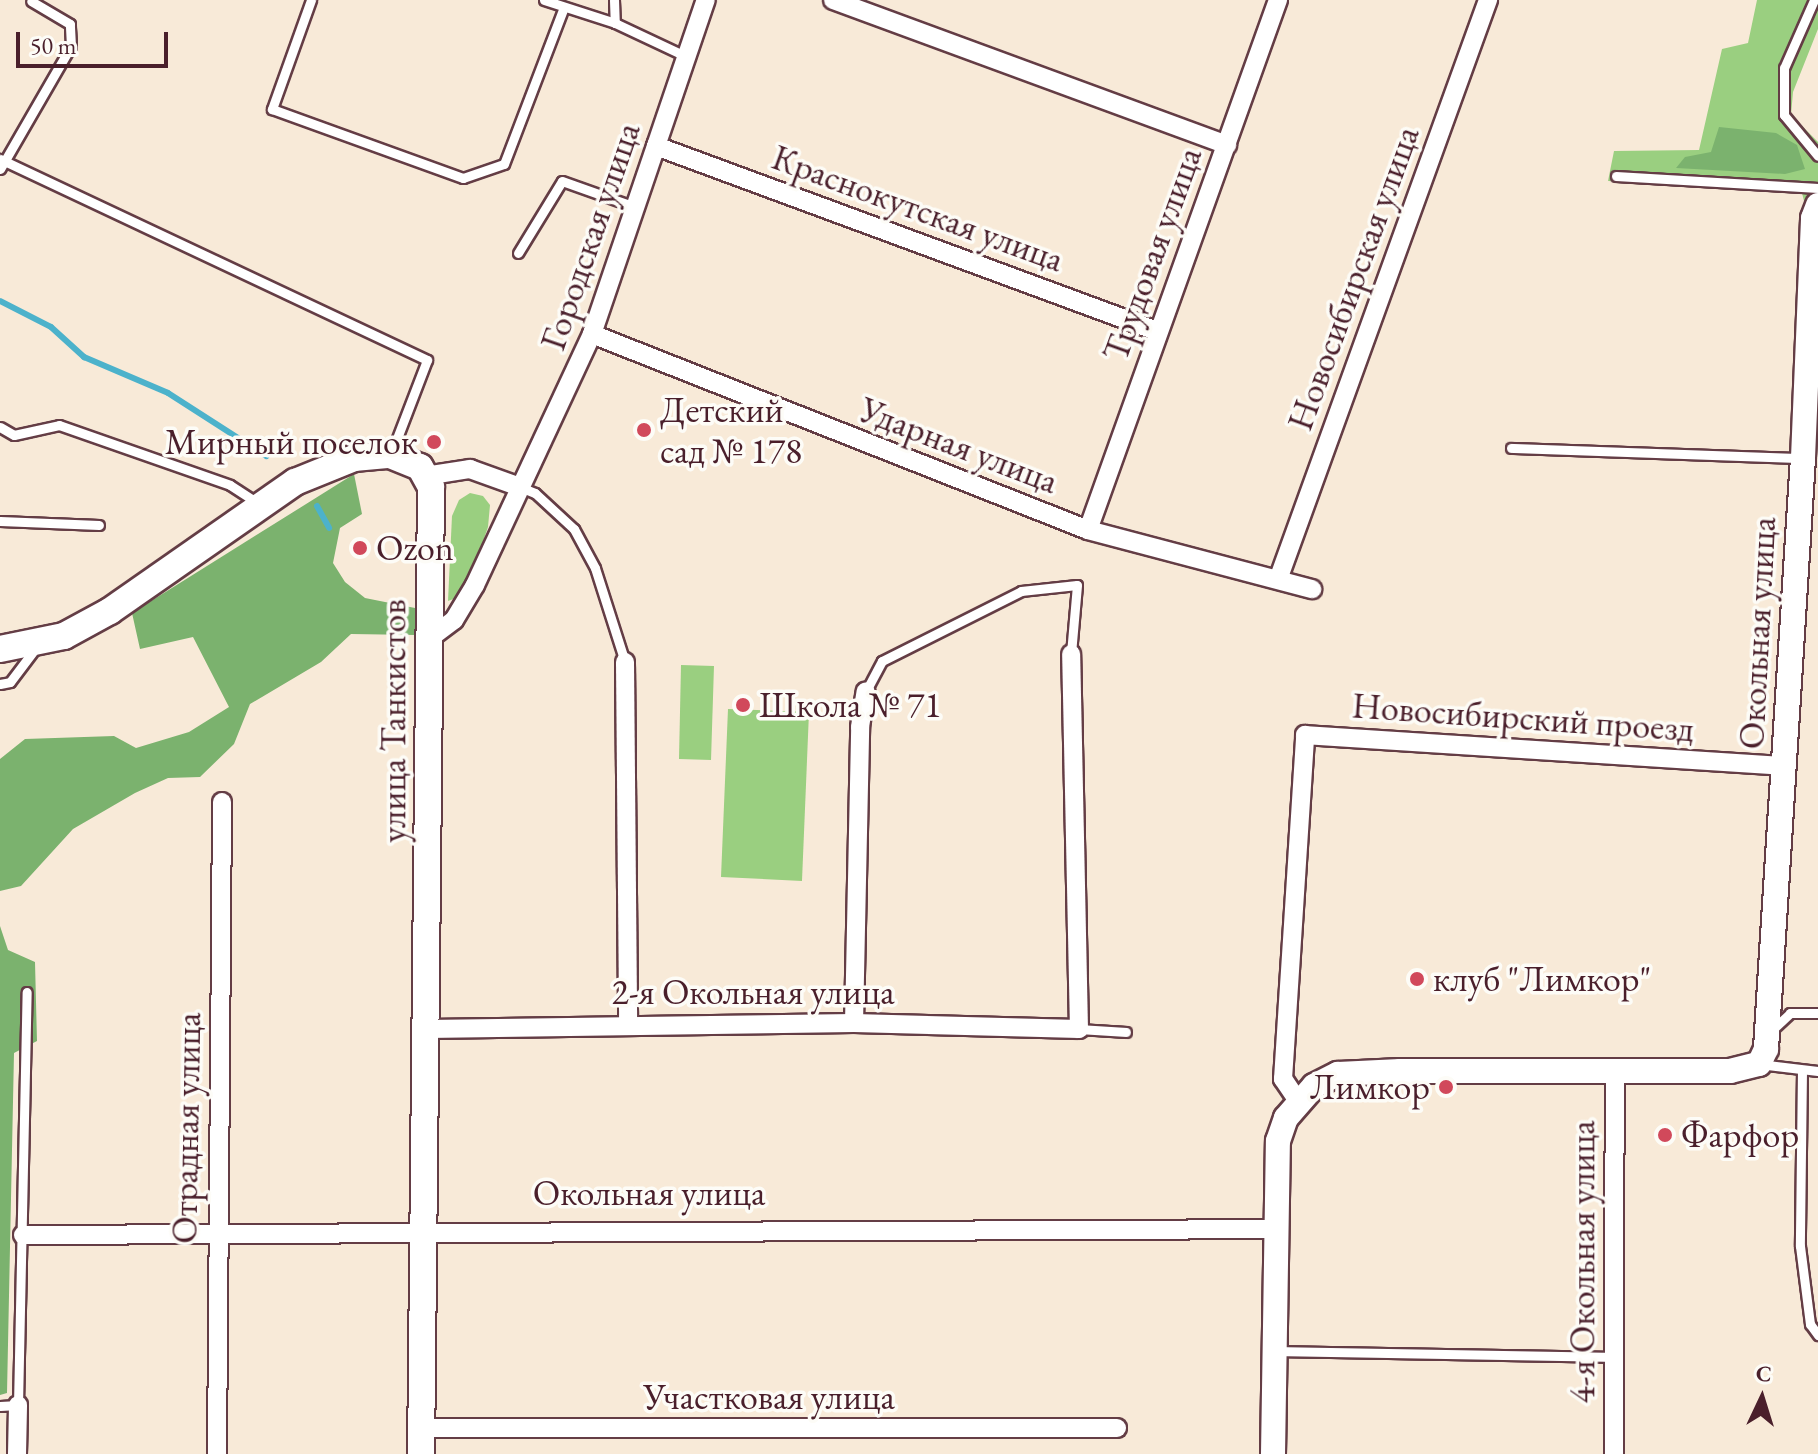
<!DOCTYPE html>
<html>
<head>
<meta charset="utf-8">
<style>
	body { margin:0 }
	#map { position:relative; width:1818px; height:1454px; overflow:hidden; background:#f8ead8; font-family:"EB Garamond",serif }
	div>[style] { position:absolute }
	.green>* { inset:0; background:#9acf80 }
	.forest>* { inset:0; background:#7bb26e }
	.stream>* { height:6px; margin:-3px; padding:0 3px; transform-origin:3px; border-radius:3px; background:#4cb2cb }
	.roads { filter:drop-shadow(2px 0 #643d45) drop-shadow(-2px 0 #643d45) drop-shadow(0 2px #643d45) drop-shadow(0 -2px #643d45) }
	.service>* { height:9px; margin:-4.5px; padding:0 4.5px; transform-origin:4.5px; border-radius:4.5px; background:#fff }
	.minor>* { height:18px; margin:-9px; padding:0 9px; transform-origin:9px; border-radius:9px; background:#fff }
	.tertiary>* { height:24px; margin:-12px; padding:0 12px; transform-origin:12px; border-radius:12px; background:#fff }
	.secondary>* { height:26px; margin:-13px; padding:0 13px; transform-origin:13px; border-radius:13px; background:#fff }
	.dots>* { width:22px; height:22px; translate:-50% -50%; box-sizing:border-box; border:4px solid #fdfcf7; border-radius:50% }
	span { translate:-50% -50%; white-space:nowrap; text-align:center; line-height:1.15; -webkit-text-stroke:7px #fdfcf7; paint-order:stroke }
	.street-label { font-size:36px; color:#4a1f2b }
	.poi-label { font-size:36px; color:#4a1f2b }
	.left { translate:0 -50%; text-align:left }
	.right { translate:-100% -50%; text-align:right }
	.north { position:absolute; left:1722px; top:1358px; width:80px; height:80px; -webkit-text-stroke:6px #fdfcf7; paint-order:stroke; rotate:4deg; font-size:22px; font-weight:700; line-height:32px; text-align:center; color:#4a1f2b }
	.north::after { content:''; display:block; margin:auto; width:28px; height:36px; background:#4a1f2b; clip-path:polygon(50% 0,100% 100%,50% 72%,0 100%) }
	.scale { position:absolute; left:16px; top:32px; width:152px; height:36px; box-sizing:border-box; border:4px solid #4a1f2b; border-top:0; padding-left:10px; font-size:24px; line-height:28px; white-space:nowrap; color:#4a1f2b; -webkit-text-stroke:6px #fdfcf7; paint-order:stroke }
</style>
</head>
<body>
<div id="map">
	<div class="green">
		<i style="clip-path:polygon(1757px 0,1818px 0,1818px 29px,1793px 92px,1791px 115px,1818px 142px,1818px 192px,1804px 201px,1802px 193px,1790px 188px,1608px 181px,1614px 151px,1699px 150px,1722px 49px,1748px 43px)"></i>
		<i style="clip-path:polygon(470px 493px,483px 496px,490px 505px,488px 527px,472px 573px,456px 598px,448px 601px,452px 516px,459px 500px)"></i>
		<i style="clip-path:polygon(681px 665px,714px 666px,711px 760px,679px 759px)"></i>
		<i style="clip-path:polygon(728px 709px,809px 712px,802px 881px,721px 877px)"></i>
	</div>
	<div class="forest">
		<i style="clip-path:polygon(1719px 127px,1776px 133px,1797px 145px,1805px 169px,1785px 174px,1676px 168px,1685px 157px,1711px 152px)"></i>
		<i style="clip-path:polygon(354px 474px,362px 514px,340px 528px,333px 563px,345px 582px,365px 598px,415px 608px,416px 635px,351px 634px,321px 662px,250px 704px,234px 744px,200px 777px,168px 778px,135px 793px,73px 829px,21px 886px,0 891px,0 759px,25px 739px,114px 736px,136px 748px,189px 732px,229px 707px,193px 637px,140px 649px,132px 613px)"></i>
		<i style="clip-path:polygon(0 926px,8px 950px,35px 962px,37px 1041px,14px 1053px,7px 1393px,0 1395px)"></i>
	</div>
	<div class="stream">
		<i style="left:0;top:301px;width:57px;rotate:27deg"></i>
		<i style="left:51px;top:327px;width:45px;rotate:42.3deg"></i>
		<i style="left:84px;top:357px;width:91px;rotate:23.2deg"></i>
		<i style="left:168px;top:393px;width:117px;rotate:32.7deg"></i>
		<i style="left:317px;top:506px;width:25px;rotate:61deg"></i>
	</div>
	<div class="roads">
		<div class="service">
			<i style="left:311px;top:0;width:116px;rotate:109.7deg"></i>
			<i style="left:272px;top:109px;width:203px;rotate:19.9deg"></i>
			<i style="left:463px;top:178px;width:43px;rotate:-18.9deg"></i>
			<i style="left:504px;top:164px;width:168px;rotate:-69.1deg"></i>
			<i style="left:544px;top:0;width:75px;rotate:17.9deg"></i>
			<i style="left:615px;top:23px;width:77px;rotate:25.2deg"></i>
			<i style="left:614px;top:0;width:23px;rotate:88deg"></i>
			<i style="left:1814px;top:0;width:74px;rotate:113.8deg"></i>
			<i style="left:1784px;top:68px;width:47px;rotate:90deg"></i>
			<i style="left:1784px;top:115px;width:53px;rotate:50.3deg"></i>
			<i style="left:0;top:159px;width:472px;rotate:25.2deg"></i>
			<i style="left:427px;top:360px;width:97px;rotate:111deg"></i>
			<i style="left:0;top:169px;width:142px;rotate:-60deg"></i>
			<i style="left:71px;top:46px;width:22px;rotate:-93deg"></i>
			<i style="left:70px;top:24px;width:45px;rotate:-149.5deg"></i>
			<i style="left:1616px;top:176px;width:202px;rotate:3.4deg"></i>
			<i style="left:518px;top:253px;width:84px;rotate:-58.6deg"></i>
			<i style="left:562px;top:181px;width:77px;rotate:19.6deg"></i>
			<i style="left:0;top:427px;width:16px;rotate:30deg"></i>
			<i style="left:14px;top:435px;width:46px;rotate:-12.5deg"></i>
			<i style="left:59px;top:425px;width:181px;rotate:19.3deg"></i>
			<i style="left:230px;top:485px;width:33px;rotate:33deg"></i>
			<i style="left:1511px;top:448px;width:289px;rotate:2deg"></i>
			<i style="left:520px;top:487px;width:16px;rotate:22deg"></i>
			<i style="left:535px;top:493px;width:53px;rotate:42.7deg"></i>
			<i style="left:574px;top:529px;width:44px;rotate:61.7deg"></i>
			<i style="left:595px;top:568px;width:99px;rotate:72.3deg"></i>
			<i style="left:0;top:521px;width:99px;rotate:2.3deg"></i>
			<i style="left:0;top:684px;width:10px;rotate:-11deg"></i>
			<i style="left:10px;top:682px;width:41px;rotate:-52.9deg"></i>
			<i style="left:866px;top:691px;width:34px;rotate:-62deg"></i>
			<i style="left:882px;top:661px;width:156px;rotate:-26.7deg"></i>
			<i style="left:1021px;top:591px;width:56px;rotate:-6.1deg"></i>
			<i style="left:1077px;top:585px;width:69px;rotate:95deg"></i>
			<i style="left:1079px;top:1029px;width:47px;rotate:3.7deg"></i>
			<i style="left:1772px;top:1030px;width:25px;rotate:-43deg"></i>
			<i style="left:1790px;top:1013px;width:28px"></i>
			<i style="left:1759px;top:1064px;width:59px;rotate:6.8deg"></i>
			<i style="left:1802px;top:1070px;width:176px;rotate:90.7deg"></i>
			<i style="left:1800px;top:1246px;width:79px;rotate:82.7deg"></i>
			<i style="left:1810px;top:1324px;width:14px;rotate:54deg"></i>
			<i style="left:1277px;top:1351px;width:337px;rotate:1deg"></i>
			<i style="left:0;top:1406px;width:18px;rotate:-3deg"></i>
			<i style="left:18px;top:1405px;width:413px;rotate:-88.8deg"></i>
		</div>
		<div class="minor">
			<i style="left:833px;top:0;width:420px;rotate:20.2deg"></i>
			<i style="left:656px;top:146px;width:534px;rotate:20.27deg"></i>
			<i style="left:592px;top:334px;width:533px;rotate:21.56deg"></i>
			<i style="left:1088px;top:530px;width:232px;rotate:14.8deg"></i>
			<i style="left:425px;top:476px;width:46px;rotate:-8.8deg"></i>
			<i style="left:470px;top:469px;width:53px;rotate:19.8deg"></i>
			<i style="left:1088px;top:530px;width:563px;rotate:-70.28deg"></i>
			<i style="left:1279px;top:577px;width:614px;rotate:-70.09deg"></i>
			<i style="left:430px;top:638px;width:30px;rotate:-37deg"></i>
			<i style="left:454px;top:620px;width:41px;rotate:-59deg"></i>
			<i style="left:475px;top:585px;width:277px;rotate:-65deg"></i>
			<i style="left:592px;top:334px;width:353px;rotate:-71.2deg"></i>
			<i style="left:625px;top:662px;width:361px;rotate:89.5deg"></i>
			<i style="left:854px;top:1023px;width:296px;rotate:-88.8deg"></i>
			<i style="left:860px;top:727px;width:36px;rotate:-81deg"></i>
			<i style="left:427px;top:1029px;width:427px;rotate:-0.8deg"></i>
			<i style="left:854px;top:1023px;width:225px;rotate:1.5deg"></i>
			<i style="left:1079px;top:1029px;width:375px;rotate:-91.2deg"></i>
			<i style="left:1298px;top:1101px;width:27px;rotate:-124deg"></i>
			<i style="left:1283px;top:1079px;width:345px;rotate:-86.3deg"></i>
			<i style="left:1305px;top:735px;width:481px;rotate:3.7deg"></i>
			<i style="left:23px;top:1235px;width:1252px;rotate:-0.27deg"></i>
			<i style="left:421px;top:1428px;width:696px"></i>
			<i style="left:17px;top:1454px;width:49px;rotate:-88.8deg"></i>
			<i style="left:217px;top:1454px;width:652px;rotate:-89.56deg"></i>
			<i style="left:1614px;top:1454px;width:383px;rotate:-89.9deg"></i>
		</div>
		<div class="tertiary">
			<i style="left:1273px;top:1454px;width:313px;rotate:-89.1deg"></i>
			<i style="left:1278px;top:1141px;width:24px;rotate:-71deg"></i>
			<i style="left:1286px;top:1118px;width:43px;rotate:-48.8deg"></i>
			<i style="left:1314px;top:1086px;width:27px;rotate:-27deg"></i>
			<i style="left:1338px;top:1074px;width:62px;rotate:-2.8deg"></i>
			<i style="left:1400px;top:1071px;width:330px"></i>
			<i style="left:1730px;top:1071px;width:30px;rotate:-14deg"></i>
			<i style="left:1759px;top:1064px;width:17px;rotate:-65deg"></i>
			<i style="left:1766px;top:1049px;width:592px;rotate:-86.42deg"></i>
			<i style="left:1803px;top:458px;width:240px;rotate:-87.6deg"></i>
			<i style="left:1813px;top:218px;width:14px;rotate:-69deg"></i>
		</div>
		<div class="secondary">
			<i style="left:0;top:649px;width:65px;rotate:-11.5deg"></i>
			<i style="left:64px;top:636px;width:52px;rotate:-28.5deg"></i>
			<i style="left:110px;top:611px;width:226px;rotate:-34.9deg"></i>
			<i style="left:295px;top:482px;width:64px;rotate:-22.1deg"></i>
			<i style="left:354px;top:458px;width:36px;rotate:-5deg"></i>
			<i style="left:390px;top:455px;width:32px;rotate:22deg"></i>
			<i style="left:420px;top:467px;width:23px;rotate:61deg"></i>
			<i style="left:431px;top:487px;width:967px;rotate:90.59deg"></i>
		</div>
	</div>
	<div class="dots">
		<i style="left:644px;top:430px;background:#d1495b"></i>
		<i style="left:434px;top:442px;background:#d1495b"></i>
		<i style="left:360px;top:548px;background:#d1495b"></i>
		<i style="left:743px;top:705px;background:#d1495b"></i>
		<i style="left:1417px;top:979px;background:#d1495b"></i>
		<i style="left:1446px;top:1087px;background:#d1495b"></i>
		<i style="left:1665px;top:1135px;background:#d1495b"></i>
	</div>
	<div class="street-label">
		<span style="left:918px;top:208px;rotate:20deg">Краснокутская улица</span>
		<span style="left:590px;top:236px;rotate:-71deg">Городская улица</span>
		<span style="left:1152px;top:254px;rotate:-70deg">Трудовая улица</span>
		<span style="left:1353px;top:278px;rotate:-70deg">Новосибирская улица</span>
		<span style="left:959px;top:445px;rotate:21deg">Ударная улица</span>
		<span style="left:1757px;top:633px;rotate:-87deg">Окольная улица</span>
		<span style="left:1523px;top:717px;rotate:4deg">Новосибирский проезд</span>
		<span style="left:393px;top:721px;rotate:-90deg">улица Танкистов</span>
		<span style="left:753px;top:992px">2-я Окольная улица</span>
		<span style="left:186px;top:1128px;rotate:-89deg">Отрадная улица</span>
		<span style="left:649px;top:1193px">Окольная улица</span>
		<span style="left:1582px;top:1262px;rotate:-90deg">4-я Окольная улица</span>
		<span style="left:769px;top:1397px">Участковая улица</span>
	</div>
	<div class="poi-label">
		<span class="left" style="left:660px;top:430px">Детский<br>сад № 178</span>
		<span class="right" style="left:418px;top:442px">Мирный поселок</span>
		<span class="left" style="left:376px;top:548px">Ozon</span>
		<span class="left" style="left:759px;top:705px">Школа № 71</span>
		<span class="left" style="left:1433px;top:979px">клуб "Лимкор"</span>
		<span class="right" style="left:1430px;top:1087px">Лимкор</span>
		<span class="left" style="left:1681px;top:1135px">Фарфор</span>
	</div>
	<div class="north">С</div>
	<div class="scale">50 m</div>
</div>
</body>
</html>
